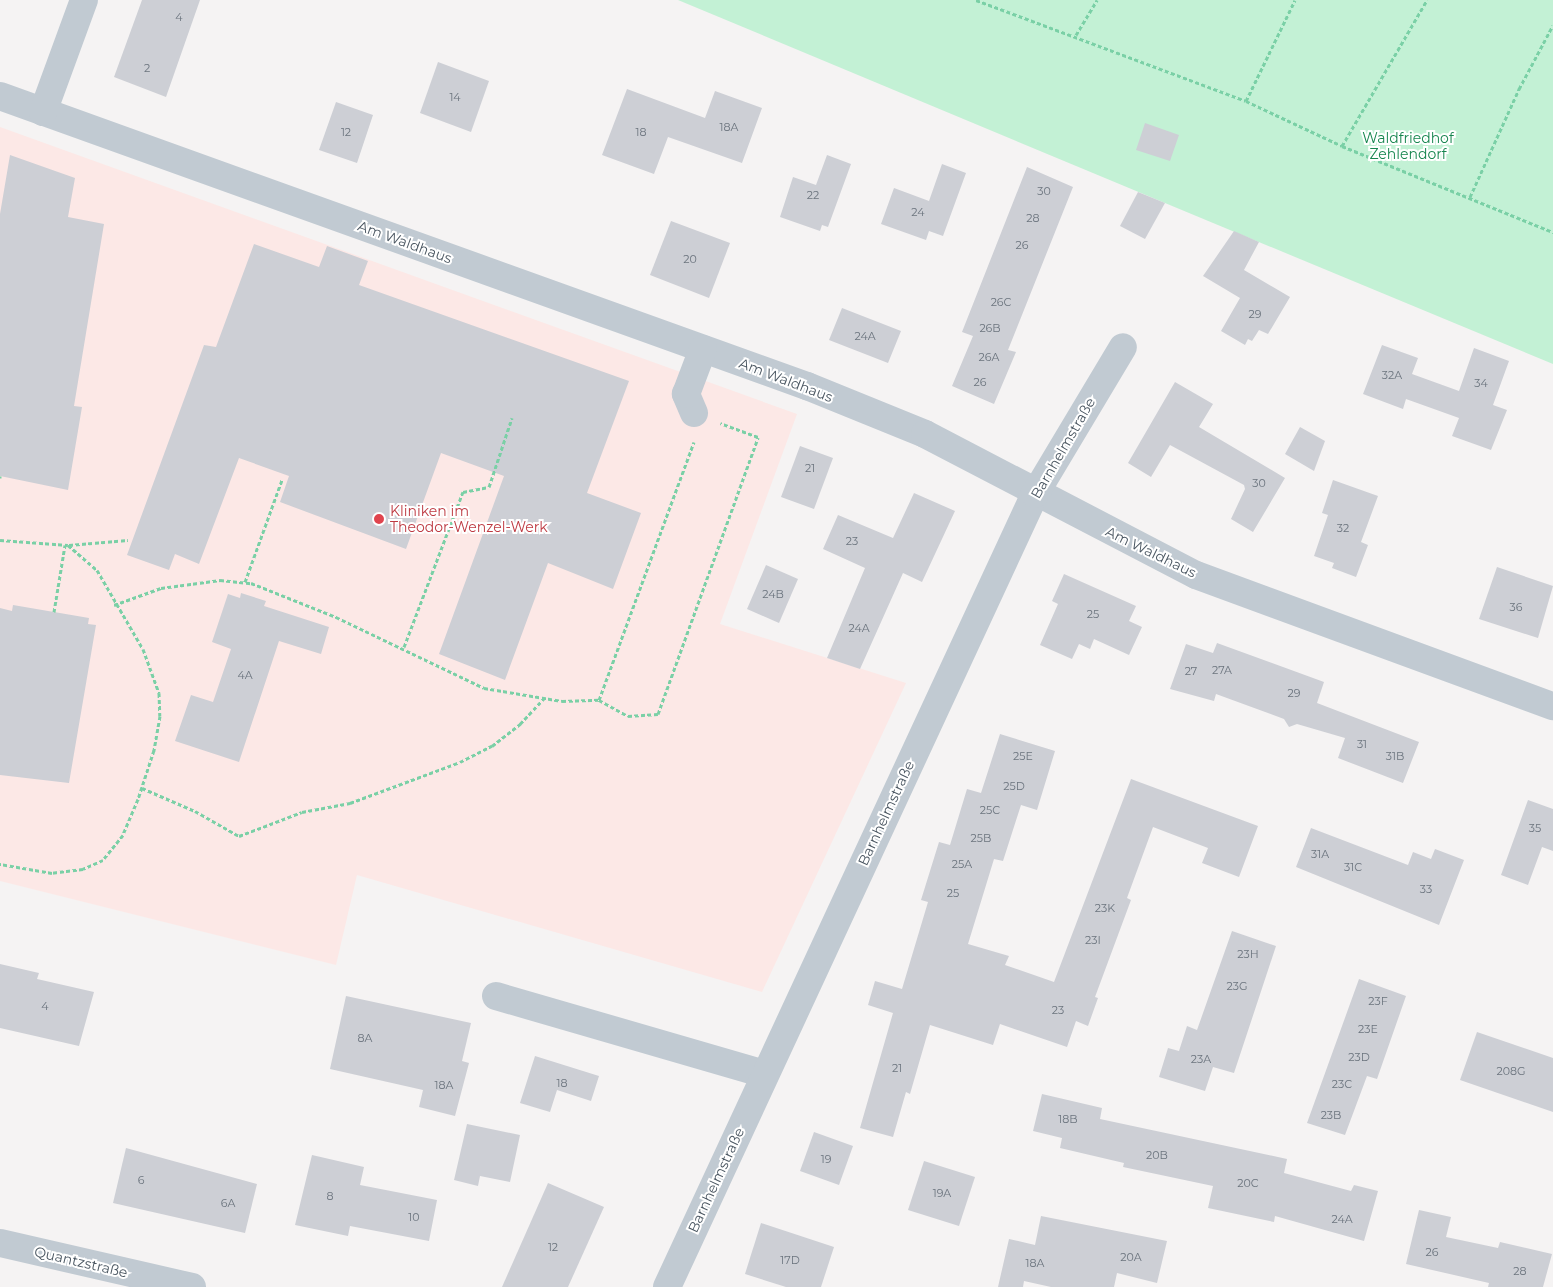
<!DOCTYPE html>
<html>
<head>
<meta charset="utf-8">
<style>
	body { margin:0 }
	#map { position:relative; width:1553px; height:1287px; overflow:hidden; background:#f5f3f3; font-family:Montserrat,sans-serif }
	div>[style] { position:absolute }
	.medical>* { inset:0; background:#fce8e6 }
	.green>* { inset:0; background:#c3f1d5 }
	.building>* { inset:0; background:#cdcfd5 }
	.path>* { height:3px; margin-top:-1.5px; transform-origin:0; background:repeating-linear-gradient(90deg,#7ad0a6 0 4px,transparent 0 6.5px) }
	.minor>* { height:28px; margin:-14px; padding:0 14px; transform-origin:14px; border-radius:14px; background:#c1cad2 }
	.dots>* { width:14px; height:14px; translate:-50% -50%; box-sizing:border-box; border:2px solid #fff; border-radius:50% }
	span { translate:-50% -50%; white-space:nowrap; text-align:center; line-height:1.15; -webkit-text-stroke:4px #fff; paint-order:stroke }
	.number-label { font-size:11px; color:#6b747e }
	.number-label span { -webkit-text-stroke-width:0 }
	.park-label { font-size:14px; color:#17864f }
	.street-label { font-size:14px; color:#4a5661 }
	.health-label { font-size:14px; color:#be3a42 }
	.left { translate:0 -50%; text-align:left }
</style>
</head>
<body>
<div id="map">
	<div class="medical">
		<i style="clip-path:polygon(0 127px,797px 414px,720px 624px,906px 683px,762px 992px,357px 875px,336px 965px,0 881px)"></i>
	</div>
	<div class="green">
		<i style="clip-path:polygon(678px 0,1553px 0,1553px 364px,1165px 203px)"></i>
	</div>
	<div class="building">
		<i style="clip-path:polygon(142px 0,200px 0,166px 97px,114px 77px)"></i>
		<i style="clip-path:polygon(438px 62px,489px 81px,471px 132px,420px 113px)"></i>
		<i style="clip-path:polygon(627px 89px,705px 118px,715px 91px,762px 108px,742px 163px,668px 137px,654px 174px,602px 155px)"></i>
		<i style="clip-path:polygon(336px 102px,373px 115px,357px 163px,319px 150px)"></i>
		<i style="clip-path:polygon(1145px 123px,1179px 135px,1170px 161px,1136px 150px)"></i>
		<i style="clip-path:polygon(10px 155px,75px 178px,68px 217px,104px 224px,74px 406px,82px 407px,68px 490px,0 476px,0 214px)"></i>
		<i style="clip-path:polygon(827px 155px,851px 164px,828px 227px,822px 225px,820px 231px,780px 217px,793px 177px,816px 185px)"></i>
		<i style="clip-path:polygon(942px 164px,966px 173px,943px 236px,929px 231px,926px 240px,881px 224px,894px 188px,929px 201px)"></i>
		<i style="clip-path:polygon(1027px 167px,1073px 187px,1008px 350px,1016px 352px,994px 404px,952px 386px,973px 336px,962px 332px)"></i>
		<i style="clip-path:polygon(1138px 192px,1165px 203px,1145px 239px,1120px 226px)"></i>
		<i style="clip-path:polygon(671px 221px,730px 243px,709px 298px,650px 275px)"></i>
		<i style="clip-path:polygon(1234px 231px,1259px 242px,1244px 270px,1290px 297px,1268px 334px,1259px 330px,1252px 341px,1248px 339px,1245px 345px,1221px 331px,1240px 298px,1203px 276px)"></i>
		<i style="clip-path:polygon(254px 244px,319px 267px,327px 246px,368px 261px,359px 285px,629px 381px,587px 493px,641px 513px,613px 589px,548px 563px,505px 680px,439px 654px,504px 476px,441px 453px,406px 549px,280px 502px,289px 476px,239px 458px,199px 564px,175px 554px,169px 570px,127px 555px,204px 345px,216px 347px)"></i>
		<i style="clip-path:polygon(842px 308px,901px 331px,888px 363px,829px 340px)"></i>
		<i style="clip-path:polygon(1382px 345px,1418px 358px,1412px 374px,1459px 391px,1474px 348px,1509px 361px,1493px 405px,1507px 410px,1491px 450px,1452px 436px,1459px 418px,1406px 399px,1403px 409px,1363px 394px)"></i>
		<i style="clip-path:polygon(1175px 382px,1213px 404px,1199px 427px,1285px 478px,1253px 532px,1231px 519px,1245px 489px,1244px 485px,1170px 445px,1151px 477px,1128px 463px)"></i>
		<i style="clip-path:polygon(1300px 427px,1325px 441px,1314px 471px,1285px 454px)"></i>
		<i style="clip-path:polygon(800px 446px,833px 458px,814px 509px,781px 497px)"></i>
		<i style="clip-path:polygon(1333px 480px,1378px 496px,1361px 542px,1368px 545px,1356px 577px,1332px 568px,1334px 563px,1314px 556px,1328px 515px,1322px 513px)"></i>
		<i style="clip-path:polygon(914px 493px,955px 511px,922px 582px,903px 573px,860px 669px,827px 658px,865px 568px,823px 549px,838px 515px,893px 538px)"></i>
		<i style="clip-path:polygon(766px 565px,798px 579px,779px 623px,747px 609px)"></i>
		<i style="clip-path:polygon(1497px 567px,1553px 586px,1538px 638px,1479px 619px)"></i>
		<i style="clip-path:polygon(1064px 574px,1136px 606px,1129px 621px,1142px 627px,1129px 655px,1094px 639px,1090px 649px,1079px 644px,1072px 659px,1040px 645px,1058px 604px,1052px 601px)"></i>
		<i style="clip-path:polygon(241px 593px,266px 601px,264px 606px,329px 627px,321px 654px,279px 641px,239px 762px,175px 741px,191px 695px,213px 702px,231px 649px,212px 642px,228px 594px,240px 598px)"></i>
		<i style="clip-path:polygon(13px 605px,89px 618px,88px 624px,96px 625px,69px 783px,0 775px,0 608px,12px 611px)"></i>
		<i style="clip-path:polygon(1217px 643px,1324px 682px,1317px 703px,1419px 742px,1403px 783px,1338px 758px,1345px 738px,1297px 724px,1289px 727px,1284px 719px,1216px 694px,1214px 701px,1170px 689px,1186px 644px,1213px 653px)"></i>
		<i style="clip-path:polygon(1000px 734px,1055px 751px,1037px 810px,1021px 805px,1003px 861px,994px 859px,968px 944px,1009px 956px,1005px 965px,1054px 982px,1131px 779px,1258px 826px,1239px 877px,1202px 863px,1208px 848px,1153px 827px,1127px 898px,1131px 900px,1095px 997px,1098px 998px,1088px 1026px,1076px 1021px,1067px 1047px,1000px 1024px,993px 1045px,930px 1025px,910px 1094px,906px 1092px,893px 1137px,860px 1128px,893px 1013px,868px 1005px,875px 981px,902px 989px,928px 902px,921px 900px,939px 842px,950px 845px,967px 789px,981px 793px)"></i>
		<i style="clip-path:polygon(1528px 800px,1553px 809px,1553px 851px,1542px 847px,1528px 885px,1501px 875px)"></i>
		<i style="clip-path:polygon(1311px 828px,1408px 865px,1413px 852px,1431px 859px,1435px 849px,1464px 860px,1439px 925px,1296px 867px)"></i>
		<i style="clip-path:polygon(1232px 931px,1276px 946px,1234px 1073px,1213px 1067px,1205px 1091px,1159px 1077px,1168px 1048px,1179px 1051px,1187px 1026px,1197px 1030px)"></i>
		<i style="clip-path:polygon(0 964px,39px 973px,37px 979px,94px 992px,79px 1046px,0 1028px)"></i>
		<i style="clip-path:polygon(1359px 979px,1406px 996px,1377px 1079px,1367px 1076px,1345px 1135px,1307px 1123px)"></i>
		<i style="clip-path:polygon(346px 996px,471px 1023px,462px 1061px,469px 1063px,455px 1116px,419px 1107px,423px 1090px,330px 1069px)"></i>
		<i style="clip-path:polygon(1477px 1032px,1553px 1058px,1553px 1112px,1460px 1080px)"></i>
		<i style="clip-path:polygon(535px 1056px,599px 1076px,591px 1101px,557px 1090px,550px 1112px,520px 1103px)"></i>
		<i style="clip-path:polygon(1042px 1094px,1102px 1108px,1100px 1119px,1287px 1159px,1284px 1173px,1351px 1191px,1354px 1185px,1378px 1191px,1364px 1241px,1275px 1216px,1274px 1222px,1208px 1208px,1213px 1186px,1123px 1167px,1124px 1163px,1060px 1148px,1062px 1138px,1033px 1131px)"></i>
		<i style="clip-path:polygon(467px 1124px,520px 1135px,510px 1182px,480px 1176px,478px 1186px,454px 1180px)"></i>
		<i style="clip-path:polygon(814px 1132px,853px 1146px,839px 1185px,800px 1171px)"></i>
		<i style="clip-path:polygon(126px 1148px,257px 1184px,245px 1233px,113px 1203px)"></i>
		<i style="clip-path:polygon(312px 1155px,364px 1167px,360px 1185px,437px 1200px,429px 1241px,350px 1226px,348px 1236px,295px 1225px)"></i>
		<i style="clip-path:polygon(924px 1161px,975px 1177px,959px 1226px,908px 1210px)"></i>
		<i style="clip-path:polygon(548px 1183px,604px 1207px,568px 1287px,502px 1287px)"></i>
		<i style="clip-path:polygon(1419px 1210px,1451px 1217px,1446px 1237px,1498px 1248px,1500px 1242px,1552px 1254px,1543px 1287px,1488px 1287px,1489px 1283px,1406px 1264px)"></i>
		<i style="clip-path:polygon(1041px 1216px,1167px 1241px,1157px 1283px,1117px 1273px,1114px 1287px,1051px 1287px,1024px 1281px,1023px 1287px,998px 1287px,1009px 1239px,1035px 1245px)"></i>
		<i style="clip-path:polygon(761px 1223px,834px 1247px,821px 1287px,786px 1287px,745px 1274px)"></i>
	</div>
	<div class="path">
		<i style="left:976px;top:0;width:288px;rotate:20.5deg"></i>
		<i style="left:1246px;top:101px;width:106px;rotate:25.1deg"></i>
		<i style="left:1342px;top:146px;width:228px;rotate:22.2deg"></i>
		<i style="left:1076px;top:35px;width:41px;rotate:-59deg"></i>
		<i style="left:1246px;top:101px;width:112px;rotate:-64.1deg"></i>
		<i style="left:1342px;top:146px;width:169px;rotate:-59.8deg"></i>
		<i style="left:1470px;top:197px;width:119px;rotate:-65.6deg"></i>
		<i style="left:1519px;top:89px;width:72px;rotate:-62deg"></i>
		<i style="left:0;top:478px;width:2px;rotate:-90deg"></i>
		<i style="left:0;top:540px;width:68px;rotate:4.2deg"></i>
		<i style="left:68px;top:545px;width:38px;rotate:41deg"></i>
		<i style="left:97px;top:570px;width:91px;rotate:59.8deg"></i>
		<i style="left:143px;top:649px;width:47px;rotate:70deg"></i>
		<i style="left:159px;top:693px;width:23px;rotate:88deg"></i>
		<i style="left:160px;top:716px;width:35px;rotate:100deg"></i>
		<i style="left:154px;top:750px;width:52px;rotate:108.1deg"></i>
		<i style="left:138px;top:799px;width:39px;rotate:113deg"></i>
		<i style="left:123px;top:835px;width:32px;rotate:129deg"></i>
		<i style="left:103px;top:860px;width:22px;rotate:156deg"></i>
		<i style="left:83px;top:869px;width:31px;rotate:173deg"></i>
		<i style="left:52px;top:873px;width:53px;rotate:-170.2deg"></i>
		<i style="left:69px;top:545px;width:59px;rotate:-4.8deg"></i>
		<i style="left:245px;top:582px;width:109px;rotate:-70.1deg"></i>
		<i style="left:114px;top:605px;width:50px;rotate:-19.9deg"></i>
		<i style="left:161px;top:588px;width:60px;rotate:-7.7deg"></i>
		<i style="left:220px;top:580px;width:31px;rotate:6deg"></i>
		<i style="left:251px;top:583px;width:92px;rotate:21.8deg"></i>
		<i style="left:336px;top:617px;width:164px;rotate:25.6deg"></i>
		<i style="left:484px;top:688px;width:79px;rotate:9.5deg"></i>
		<i style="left:562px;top:701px;width:37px;rotate:-2deg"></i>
		<i style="left:599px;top:700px;width:275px;rotate:-69.8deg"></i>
		<i style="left:54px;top:612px;width:68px;rotate:-80.7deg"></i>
		<i style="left:404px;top:647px;width:166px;rotate:-69.2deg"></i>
		<i style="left:463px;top:492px;width:26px;rotate:-11deg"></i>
		<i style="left:489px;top:487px;width:73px;rotate:-71.6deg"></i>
		<i style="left:599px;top:700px;width:33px;rotate:29deg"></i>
		<i style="left:628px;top:716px;width:30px;rotate:-4deg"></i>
		<i style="left:658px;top:714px;width:294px;rotate:-70.1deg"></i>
		<i style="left:758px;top:437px;width:40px;rotate:-159.8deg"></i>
		<i style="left:142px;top:788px;width:58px;rotate:23.5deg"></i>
		<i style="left:195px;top:811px;width:51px;rotate:29.6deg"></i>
		<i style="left:239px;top:836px;width:67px;rotate:-20.9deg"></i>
		<i style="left:302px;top:812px;width:49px;rotate:-10.6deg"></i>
		<i style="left:350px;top:803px;width:117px;rotate:-20.4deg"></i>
		<i style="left:460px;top:762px;width:36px;rotate:-27deg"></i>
		<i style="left:492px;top:746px;width:36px;rotate:-38deg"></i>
		<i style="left:520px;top:724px;width:35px;rotate:-47deg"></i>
	</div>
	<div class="minor">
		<i style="left:0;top:96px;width:858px;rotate:19.77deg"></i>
		<i style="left:807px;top:386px;width:127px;rotate:22.1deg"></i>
		<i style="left:925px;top:434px;width:305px;rotate:27.5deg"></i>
		<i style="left:1196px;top:575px;width:380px;rotate:20.2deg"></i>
		<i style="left:43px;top:112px;width:119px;rotate:-69.9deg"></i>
		<i style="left:694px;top:413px;width:21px;rotate:-113deg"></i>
		<i style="left:686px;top:394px;width:48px;rotate:-69.3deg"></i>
		<i style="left:496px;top:996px;width:280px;rotate:16.2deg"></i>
		<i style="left:0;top:1243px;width:197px;rotate:12.9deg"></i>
		<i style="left:667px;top:1287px;width:874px;rotate:-65.11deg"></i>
		<i style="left:1035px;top:494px;width:171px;rotate:-59.1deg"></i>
	</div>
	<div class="dots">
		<i style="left:379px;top:519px;background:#e0444e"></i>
	</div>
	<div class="number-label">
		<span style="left:179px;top:17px">4</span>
		<span style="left:147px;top:68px">2</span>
		<span style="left:455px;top:97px">14</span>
		<span style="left:729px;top:127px">18A</span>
		<span style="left:346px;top:132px">12</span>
		<span style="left:641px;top:132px">18</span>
		<span style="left:1044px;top:191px">30</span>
		<span style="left:813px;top:195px">22</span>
		<span style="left:918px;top:212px">24</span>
		<span style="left:1033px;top:218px">28</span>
		<span style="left:1022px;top:245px">26</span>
		<span style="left:690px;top:259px">20</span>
		<span style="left:1001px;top:302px">26C</span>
		<span style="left:1255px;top:314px">29</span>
		<span style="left:990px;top:328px">26B</span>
		<span style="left:865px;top:336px">24A</span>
		<span style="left:989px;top:357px">26A</span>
		<span style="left:1392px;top:375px">32A</span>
		<span style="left:980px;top:382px">26</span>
		<span style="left:1481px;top:383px">34</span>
		<span style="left:810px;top:468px">21</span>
		<span style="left:1259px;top:483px">30</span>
		<span style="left:1343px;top:528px">32</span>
		<span style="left:852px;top:541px">23</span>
		<span style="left:773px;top:594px">24B</span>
		<span style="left:1516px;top:607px">36</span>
		<span style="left:1093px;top:614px">25</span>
		<span style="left:859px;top:628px">24A</span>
		<span style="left:1222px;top:670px">27A</span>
		<span style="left:1191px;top:671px">27</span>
		<span style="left:245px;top:675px">4A</span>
		<span style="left:1294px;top:693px">29</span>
		<span style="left:1362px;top:744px">31</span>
		<span style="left:1023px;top:756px">25E</span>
		<span style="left:1395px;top:756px">31B</span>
		<span style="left:1014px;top:786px">25D</span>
		<span style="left:990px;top:810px">25C</span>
		<span style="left:1535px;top:828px">35</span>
		<span style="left:981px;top:838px">25B</span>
		<span style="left:1320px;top:854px">31A</span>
		<span style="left:962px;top:864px">25A</span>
		<span style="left:1353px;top:867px">31C</span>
		<span style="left:1426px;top:889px">33</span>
		<span style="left:953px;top:893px">25</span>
		<span style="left:1105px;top:908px">23K</span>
		<span style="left:1093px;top:940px">23I</span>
		<span style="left:1248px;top:954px">23H</span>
		<span style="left:1237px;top:986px">23G</span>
		<span style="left:1378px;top:1001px">23F</span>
		<span style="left:45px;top:1006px">4</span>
		<span style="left:1058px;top:1010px">23</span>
		<span style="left:1368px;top:1029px">23E</span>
		<span style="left:365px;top:1038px">8A</span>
		<span style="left:1359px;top:1057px">23D</span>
		<span style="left:1201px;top:1059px">23A</span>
		<span style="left:897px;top:1068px">21</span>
		<span style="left:1511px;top:1071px">208G</span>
		<span style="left:562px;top:1083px">18</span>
		<span style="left:1342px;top:1084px">23C</span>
		<span style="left:444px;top:1085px">18A</span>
		<span style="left:1331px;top:1115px">23B</span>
		<span style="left:1068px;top:1119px">18B</span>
		<span style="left:1157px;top:1155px">20B</span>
		<span style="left:826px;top:1159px">19</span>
		<span style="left:141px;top:1180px">6</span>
		<span style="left:1248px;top:1183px">20C</span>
		<span style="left:942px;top:1193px">19A</span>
		<span style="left:330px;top:1196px">8</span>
		<span style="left:228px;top:1203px">6A</span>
		<span style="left:414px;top:1217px">10</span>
		<span style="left:1342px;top:1219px">24A</span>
		<span style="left:553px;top:1247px">12</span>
		<span style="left:1432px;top:1252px">26</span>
		<span style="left:1131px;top:1257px">20A</span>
		<span style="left:790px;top:1260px">17D</span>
		<span style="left:1035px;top:1263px">18A</span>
		<span style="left:1520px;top:1271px">28</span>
	</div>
	<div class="park-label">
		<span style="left:1408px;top:146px">Waldfriedhof<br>Zehlendorf</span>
	</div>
	<div class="street-label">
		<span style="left:405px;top:242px;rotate:20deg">Am Waldhaus</span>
		<span style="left:786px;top:380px;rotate:21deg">Am Waldhaus</span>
		<span style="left:1063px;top:448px;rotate:-60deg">Barnhelmstraße</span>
		<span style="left:1151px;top:552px;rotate:26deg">Am Waldhaus</span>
		<span style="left:886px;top:813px;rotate:-65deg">Barnhelmstraße</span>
		<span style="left:716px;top:1180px;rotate:-65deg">Barnhelmstraße</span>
		<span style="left:81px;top:1262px;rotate:13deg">Quantzstraße</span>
	</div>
	<div class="health-label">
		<span class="left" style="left:390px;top:519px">Kliniken im<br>Theodor-Wenzel-Werk</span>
	</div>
</div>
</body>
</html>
